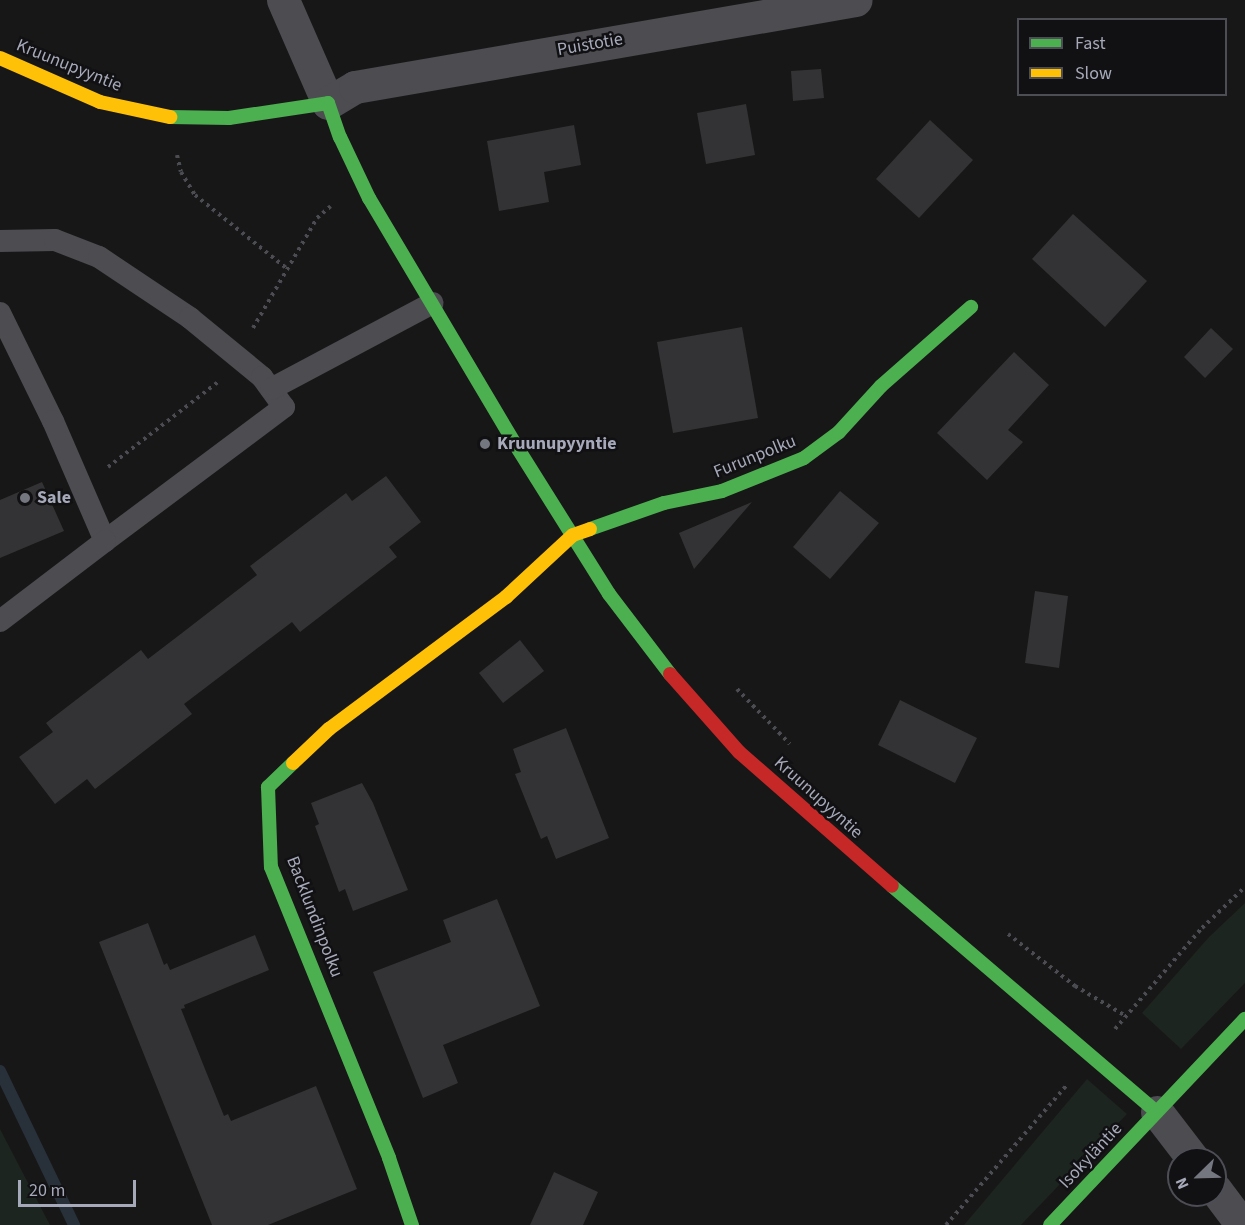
<!DOCTYPE html>
<html>
<head>
<meta charset="utf-8">
<style>
	body { margin:0 }
	#map { position:relative; width:1245px; height:1225px; overflow:hidden; background:#171717; font-family:"Source Sans 3",sans-serif }
	div>[style] { position:absolute }
	.green>* { inset:0; background:#1c251f }
	.stream>* { height:12px; margin:-6px; padding:0 6px; transform-origin:6px; border-radius:6px; background:#28303a }
	.building>* { inset:0; background:#333335 }
	.path>* { height:4px; margin-top:-2px; transform-origin:0; background:repeating-linear-gradient(90deg,#4c4d53 0 3px,transparent 0 7.5px) }
	.lane>* { height:22px; margin:-11px; padding:0 11px; transform-origin:11px; border-radius:11px; background:#4c4c51 }
	.street>* { height:33px; margin:-16.5px; padding:0 16.5px; transform-origin:16.5px; border-radius:16.5px; background:#4c4c51 }
	.fast>* { height:14px; margin:-7px; padding:0 7px; transform-origin:7px; border-radius:7px; background:#4caf50 }
	.slow>* { height:14px; margin:-7px; padding:0 7px; transform-origin:7px; border-radius:7px; background:#ffc107 }
	.jam>* { height:14px; margin:-7px; padding:0 7px; transform-origin:7px; border-radius:7px; background:#c62828 }
	.dots>* { width:16px; height:16px; translate:-50% -50%; box-sizing:border-box; border:3px solid #111113; border-radius:50% }
	span { translate:-50% -50%; white-space:nowrap; text-align:center; line-height:1.15; -webkit-text-stroke:5px #111113; paint-order:stroke }
	.street-label { font-size:18px; color:#a6a9b9 }
	.poi-label { font-size:18px; color:#a6a9b9; font-weight:700 }
	.left { translate:0 -50%; text-align:left }
	.legend { position:absolute; left:1017px; top:18px; width:210px; height:78px; box-sizing:border-box; background:#111113; border:2px solid #4d4e55; margin:0; padding:8px 10px; list-style:none; font-size:18px; color:#a6a9b9 }
	.legend li { display:flex; align-items:center; gap:12px; height:30px }
	.legend b { width:30px; border:2px solid #4d4e55 }
	.north { position:absolute; left:1167px; top:1147px; width:60px; height:60px; box-sizing:border-box; background:#111113; border:2px solid #4d4e55; border-radius:50%; rotate:247deg; font-size:16px; font-weight:700; line-height:24px; text-align:center; color:#a6a9b9 }
	.north::after { content:''; display:block; margin:auto; width:21px; height:27px; background:#747680; clip-path:polygon(50% 0,100% 100%,50% 72%,0 100%) }
	.scale { position:absolute; left:18px; top:1180px; width:118px; height:27px; box-sizing:border-box; border:3px solid #a6a9b9; border-top:0; padding-left:8px; font-size:18px; line-height:21px; white-space:nowrap; color:#a6a9b9; -webkit-text-stroke:4px #111113; paint-order:stroke }
</style>
</head>
<body>
<div id="map">
	<div class="green">
		<i style="clip-path:polygon(1245px 903px,1245px 983px,1181px 1049px,1142px 1013px,1209px 937px)"></i>
		<i style="clip-path:polygon(1087px 1079px,1127px 1114px,1021px 1225px,964px 1225px)"></i>
		<i style="clip-path:polygon(0 1129px,50px 1225px,0 1225px)"></i>
	</div>
	<div class="stream">
		<i style="left:0;top:1071px;width:171px;rotate:64.3deg"></i>
	</div>
	<div class="building">
		<i style="clip-path:polygon(821px 69px,824px 98px,793px 101px,791px 71px)"></i>
		<i style="clip-path:polygon(746px 104px,755px 155px,706px 164px,697px 113px)"></i>
		<i style="clip-path:polygon(930px 120px,973px 160px,919px 218px,876px 179px)"></i>
		<i style="clip-path:polygon(574px 125px,581px 165px,544px 172px,549px 202px,499px 211px,487px 141px)"></i>
		<i style="clip-path:polygon(1073px 214px,1147px 281px,1105px 327px,1032px 259px)"></i>
		<i style="clip-path:polygon(742px 327px,758px 418px,673px 433px,657px 342px)"></i>
		<i style="clip-path:polygon(1211px 328px,1233px 349px,1205px 378px,1184px 357px)"></i>
		<i style="clip-path:polygon(1014px 352px,1049px 385px,1008px 430px,1023px 442px,987px 480px,937px 433px)"></i>
		<i style="clip-path:polygon(386px 476px,421px 522px,389px 547px,397px 557px,300px 632px,292px 622px,184px 704px,192px 714px,95px 789px,87px 779px,55px 804px,19px 757px,53px 732px,46px 723px,141px 650px,148px 659px,182px 633px,257px 575px,250px 566px,346px 493px,352px 501px)"></i>
		<i style="clip-path:polygon(42px 482px,64px 531px,0 558px,0 500px)"></i>
		<i style="clip-path:polygon(840px 491px,879px 523px,830px 579px,793px 547px)"></i>
		<i style="clip-path:polygon(752px 502px,694px 569px,679px 533px)"></i>
		<i style="clip-path:polygon(1035px 591px,1068px 596px,1059px 668px,1025px 663px)"></i>
		<i style="clip-path:polygon(520px 640px,544px 671px,503px 703px,479px 673px)"></i>
		<i style="clip-path:polygon(900px 700px,977px 738px,955px 783px,878px 745px)"></i>
		<i style="clip-path:polygon(566px 728px,609px 838px,556px 859px,547px 836px,541px 839px,515px 774px,521px 772px,513px 749px)"></i>
		<i style="clip-path:polygon(362px 783px,373px 803px,408px 890px,353px 911px,345px 889px,339px 892px,315px 826px,319px 824px,311px 803px)"></i>
		<i style="clip-path:polygon(497px 899px,540px 1006px,443px 1045px,458px 1083px,423px 1098px,373px 972px,451px 942px,443px 920px)"></i>
		<i style="clip-path:polygon(148px 923px,164px 965px,167px 963px,170px 970px,255px 935px,269px 970px,184px 1005px,185px 1008px,181px 1009px,207px 1074px,224px 1116px,228px 1114px,231px 1121px,316px 1086px,357px 1189px,268px 1225px,212px 1225px,99px 942px)"></i>
		<i style="clip-path:polygon(554px 1172px,598px 1192px,583px 1225px,530px 1225px)"></i>
	</div>
	<div class="path">
		<i style="left:177px;top:155px;width:17px;rotate:77deg"></i>
		<i style="left:181px;top:172px;width:27px;rotate:59deg"></i>
		<i style="left:195px;top:195px;width:117px;rotate:38.7deg"></i>
		<i style="left:253px;top:328px;width:127px;rotate:-59.8deg"></i>
		<i style="left:317px;top:218px;width:18px;rotate:-41deg"></i>
		<i style="left:108px;top:467px;width:139px;rotate:-37.7deg"></i>
		<i style="left:737px;top:689px;width:76px;rotate:46.1deg"></i>
		<i style="left:1008px;top:934px;width:85px;rotate:37.8deg"></i>
		<i style="left:1075px;top:986px;width:59px;rotate:30.5deg"></i>
		<i style="left:1115px;top:1029px;width:133px;rotate:-49.3deg"></i>
		<i style="left:1202px;top:928px;width:59px;rotate:-43.6deg"></i>
		<i style="left:946px;top:1225px;width:185px;rotate:-49.2deg"></i>
	</div>
	<div class="lane">
		<i style="left:0;top:241px;width:55px;rotate:-1deg"></i>
		<i style="left:55px;top:240px;width:47px;rotate:21.1deg"></i>
		<i style="left:99px;top:257px;width:110px;rotate:33.8deg"></i>
		<i style="left:190px;top:318px;width:93px;rotate:39.3deg"></i>
		<i style="left:262px;top:377px;width:37px;rotate:54deg"></i>
		<i style="left:284px;top:407px;width:224px;rotate:143.2deg"></i>
		<i style="left:0;top:313px;width:120px;rotate:63.9deg"></i>
		<i style="left:53px;top:421px;width:131px;rotate:66.6deg"></i>
		<i style="left:105px;top:541px;width:132px;rotate:142.7deg"></i>
		<i style="left:271px;top:389px;width:183px;rotate:-28deg"></i>
	</div>
	<div class="street">
		<i style="left:283px;top:0;width:112px;rotate:66.4deg"></i>
		<i style="left:328px;top:103px;width:31px;rotate:-31deg"></i>
		<i style="left:355px;top:87px;width:508px;rotate:-9.85deg"></i>
		<i style="left:1157px;top:1112px;width:59px;rotate:52.5deg"></i>
		<i style="left:1215px;top:1189px;width:45px;rotate:53.1deg"></i>
	</div>
	<div class="fast">
		<i style="left:170px;top:117px;width:59px;rotate:1deg"></i>
		<i style="left:229px;top:118px;width:100px;rotate:-8.6deg"></i>
		<i style="left:328px;top:103px;width:36px;rotate:71deg"></i>
		<i style="left:340px;top:137px;width:68px;rotate:64.6deg"></i>
		<i style="left:369px;top:198px;width:286px;rotate:59.3deg"></i>
		<i style="left:515px;top:444px;width:177px;rotate:57.9deg"></i>
		<i style="left:609px;top:594px;width:101px;rotate:52.7deg"></i>
		<i style="left:590px;top:529px;width:78px;rotate:-19.4deg"></i>
		<i style="left:664px;top:503px;width:59px;rotate:-11.7deg"></i>
		<i style="left:722px;top:491px;width:88px;rotate:-21.9deg"></i>
		<i style="left:804px;top:458px;width:44px;rotate:-36.6deg"></i>
		<i style="left:839px;top:432px;width:62px;rotate:-47.6deg"></i>
		<i style="left:881px;top:386px;width:120px;rotate:-41.3deg"></i>
		<i style="left:293px;top:763px;width:35px;rotate:136deg"></i>
		<i style="left:268px;top:787px;width:80px;rotate:87.9deg"></i>
		<i style="left:271px;top:867px;width:314px;rotate:67.9deg"></i>
		<i style="left:389px;top:1158px;width:71px;rotate:71.1deg"></i>
		<i style="left:892px;top:886px;width:348px;rotate:40.5deg"></i>
		<i style="left:1050px;top:1225px;width:284px;rotate:-46.6deg"></i>
	</div>
	<div class="slow">
		<i style="left:0;top:58px;width:109px;rotate:23.7deg"></i>
		<i style="left:100px;top:102px;width:72px;rotate:12.1deg"></i>
		<i style="left:293px;top:763px;width:50px;rotate:-43.4deg"></i>
		<i style="left:329px;top:729px;width:221px;rotate:-36.7deg"></i>
		<i style="left:506px;top:597px;width:91px;rotate:-42.8deg"></i>
		<i style="left:573px;top:535px;width:18px;rotate:-19deg"></i>
	</div>
	<div class="jam">
		<i style="left:670px;top:674px;width:104px;rotate:48.5deg"></i>
		<i style="left:739px;top:752px;width:203px;rotate:41.2deg"></i>
	</div>
	<div class="dots">
		<i style="left:485px;top:444px;background:#747680"></i>
		<i style="left:25px;top:498px;background:#747680"></i>
	</div>
	<div class="street-label">
		<span style="left:590px;top:45px;rotate:-10deg">Puistotie</span>
		<span style="left:69px;top:66px;rotate:22deg">Kruunupyyntie</span>
		<span style="left:755px;top:457px;rotate:-22deg">Furunpolku</span>
		<span style="left:818px;top:798px;rotate:42deg">Kruunupyyntie</span>
		<span style="left:314px;top:917px;rotate:69deg">Backlundinpolku</span>
		<span style="left:1091px;top:1156px;rotate:-47deg">Isokyläntie</span>
	</div>
	<div class="poi-label">
		<span class="left" style="left:497px;top:444px">Kruunupyyntie</span>
		<span class="left" style="left:37px;top:498px">Sale</span>
	</div>
	<ul class="legend">
	<li><b style="height:8px;background:#4caf50"></b>Fast</li>
	<li><b style="height:8px;background:#ffc107"></b>Slow</li>
	</ul>
	<div class="north">N</div>
	<div class="scale">20 m</div>
</div>
</body>
</html>
